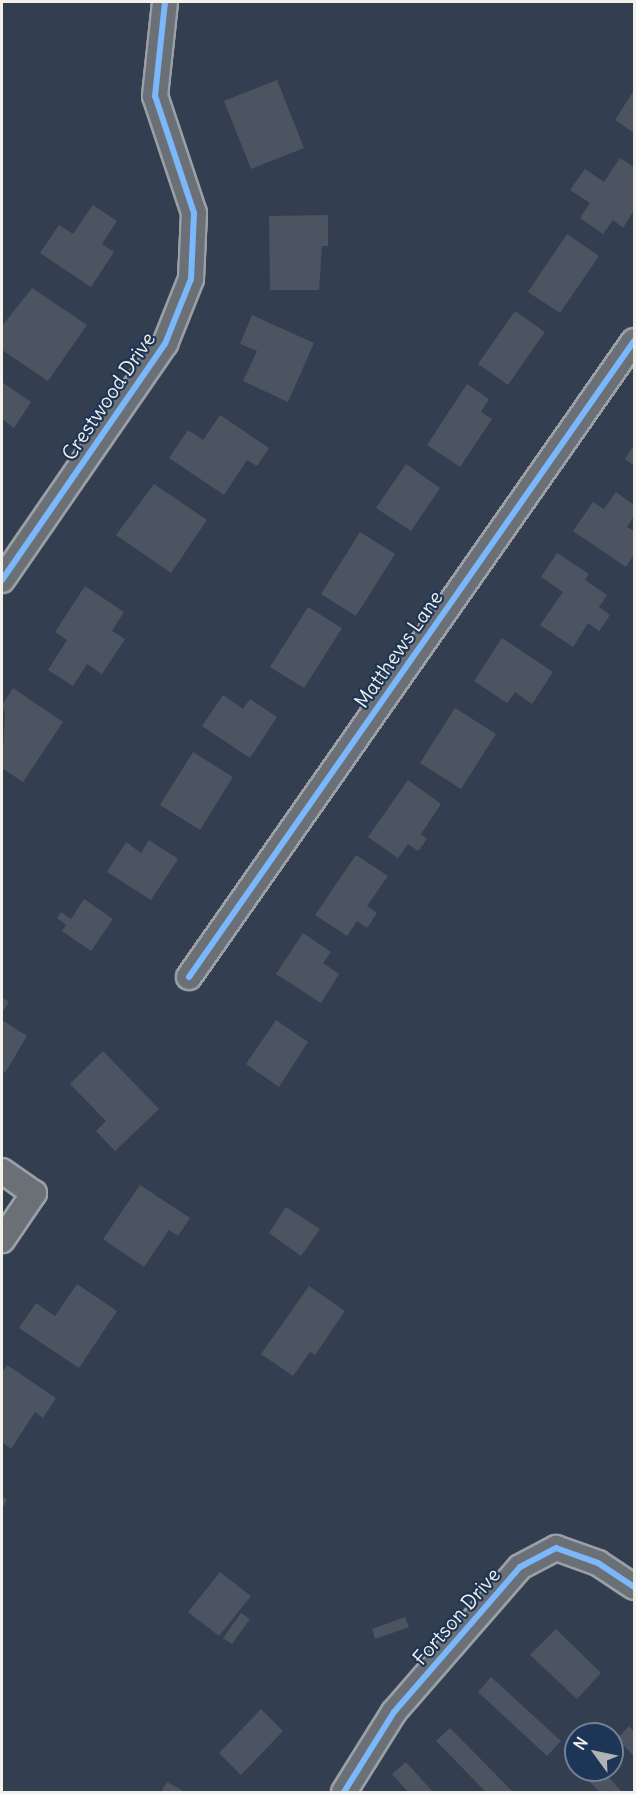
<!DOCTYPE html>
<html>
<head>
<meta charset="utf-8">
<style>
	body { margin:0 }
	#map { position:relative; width:636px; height:1794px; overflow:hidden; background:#333f50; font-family:Delius,sans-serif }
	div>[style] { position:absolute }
	.building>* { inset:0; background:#4b5460 }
	.roads { filter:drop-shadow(2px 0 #9ba0a6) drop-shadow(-2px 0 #9ba0a6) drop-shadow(0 2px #9ba0a6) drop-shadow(0 -2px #9ba0a6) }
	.street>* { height:24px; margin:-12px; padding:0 12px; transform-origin:12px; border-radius:12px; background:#6b7077 }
	.cycleway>* { height:6px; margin:-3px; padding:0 3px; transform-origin:3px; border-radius:3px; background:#7ab7fb }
	span { translate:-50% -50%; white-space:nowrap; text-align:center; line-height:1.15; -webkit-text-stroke:4.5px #1d3557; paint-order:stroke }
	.street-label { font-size:20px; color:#f4f1e8 }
	.frame { position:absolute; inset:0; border:3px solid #f4f1e8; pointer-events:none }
	.north { position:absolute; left:564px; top:1722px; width:60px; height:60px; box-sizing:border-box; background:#1d3557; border:2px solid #738091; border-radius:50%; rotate:303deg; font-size:16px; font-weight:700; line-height:24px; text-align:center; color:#f4f1e8 }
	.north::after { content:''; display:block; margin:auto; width:21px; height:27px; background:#b0b3b3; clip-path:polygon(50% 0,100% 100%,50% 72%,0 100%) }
</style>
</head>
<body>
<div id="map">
	<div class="building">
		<i style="clip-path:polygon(277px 80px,304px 148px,251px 169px,224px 101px)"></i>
		<i style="clip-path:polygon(634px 90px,634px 133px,615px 120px)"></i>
		<i style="clip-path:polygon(620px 158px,634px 167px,634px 210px,623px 228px,613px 220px,603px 234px,580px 218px,590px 203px,570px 190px,585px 169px,604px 182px)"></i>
		<i style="clip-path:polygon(93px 205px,117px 221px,102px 244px,114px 252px,91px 287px,40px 253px,59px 225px,73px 234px)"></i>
		<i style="clip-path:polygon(328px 215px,328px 246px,322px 246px,319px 290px,270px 290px,269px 216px)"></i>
		<i style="clip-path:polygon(567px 234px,599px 256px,560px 313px,528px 292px)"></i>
		<i style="clip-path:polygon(32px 288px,87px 325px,48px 381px,2px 350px,2px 326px)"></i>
		<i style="clip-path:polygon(515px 311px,545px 332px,508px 385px,478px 364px)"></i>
		<i style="clip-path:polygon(252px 315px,314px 343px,288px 402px,243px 381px,257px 351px,240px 344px)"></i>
		<i style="clip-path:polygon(2px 382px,31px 402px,14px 428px,2px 419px)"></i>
		<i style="clip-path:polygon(467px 384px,489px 399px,481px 412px,492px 419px,460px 467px,427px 445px)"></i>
		<i style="clip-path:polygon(220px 415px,269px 448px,257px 466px,247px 460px,224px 495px,169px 458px,188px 430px,203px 440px)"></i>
		<i style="clip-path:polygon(634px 445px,634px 466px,625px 459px)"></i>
		<i style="clip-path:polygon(406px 464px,440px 488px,411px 531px,376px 508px)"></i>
		<i style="clip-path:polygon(154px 484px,207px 520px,171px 573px,116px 535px)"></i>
		<i style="clip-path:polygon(616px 492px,634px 505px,634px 516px,627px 527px,634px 531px,634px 555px,626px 567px,573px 531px,593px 502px,604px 509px)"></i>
		<i style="clip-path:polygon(360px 532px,395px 554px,356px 616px,321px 594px)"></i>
		<i style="clip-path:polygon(557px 553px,589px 574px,585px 580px,607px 595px,599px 607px,610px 615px,599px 631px,588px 623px,573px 647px,540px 625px,563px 592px,541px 577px)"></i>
		<i style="clip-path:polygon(85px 586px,124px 612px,112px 631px,125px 639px,102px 674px,87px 664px,73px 686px,48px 670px,67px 640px,55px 632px)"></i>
		<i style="clip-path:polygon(308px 607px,342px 628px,304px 688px,270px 667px)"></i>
		<i style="clip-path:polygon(502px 638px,553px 672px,532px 704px,515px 692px,507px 703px,474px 681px)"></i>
		<i style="clip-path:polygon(13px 688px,63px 722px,23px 782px,2px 768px,5px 713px,2px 705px)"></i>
		<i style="clip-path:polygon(223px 695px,243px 709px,250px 699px,277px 717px,250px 758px,202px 726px)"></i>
		<i style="clip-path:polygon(455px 708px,496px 734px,461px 789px,420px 763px)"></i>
		<i style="clip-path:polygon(193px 752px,233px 777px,200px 830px,160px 805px)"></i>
		<i style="clip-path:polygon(408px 780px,441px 804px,421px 834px,427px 839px,418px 851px,408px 844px,398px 858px,368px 837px)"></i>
		<i style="clip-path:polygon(149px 840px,178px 859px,151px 900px,107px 872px,126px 842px,141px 853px)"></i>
		<i style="clip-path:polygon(356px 855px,388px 876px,367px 906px,377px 913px,367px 928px,357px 921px,347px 936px,315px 915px)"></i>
		<i style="clip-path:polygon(84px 899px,113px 919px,91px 951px,62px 931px,66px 925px,57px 918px,61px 912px,71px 919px)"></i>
		<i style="clip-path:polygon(303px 933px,331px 952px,323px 963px,339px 974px,321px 1003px,276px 974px)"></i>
		<i style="clip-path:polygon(2px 997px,9px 1002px,2px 1013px)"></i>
		<i style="clip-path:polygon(2px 1020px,27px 1036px,5px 1073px,2px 1071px)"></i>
		<i style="clip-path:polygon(276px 1020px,308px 1042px,279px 1087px,246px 1064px)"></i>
		<i style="clip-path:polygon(103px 1051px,159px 1109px,115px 1151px,96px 1131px,106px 1121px,70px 1084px)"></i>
		<i style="clip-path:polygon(140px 1185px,190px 1218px,178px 1236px,169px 1230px,144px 1267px,103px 1239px)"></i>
		<i style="clip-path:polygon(286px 1207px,320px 1229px,301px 1256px,269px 1233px)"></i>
		<i style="clip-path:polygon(77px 1284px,117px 1311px,79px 1368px,19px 1328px,36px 1303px,55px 1316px)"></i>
		<i style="clip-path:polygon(309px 1286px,345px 1311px,315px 1355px,310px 1352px,293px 1376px,261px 1354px)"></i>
		<i style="clip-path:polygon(7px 1365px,56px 1398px,43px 1418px,35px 1412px,11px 1449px,2px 1442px,2px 1373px)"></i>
		<i style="clip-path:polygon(2px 1496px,7px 1500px,2px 1509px)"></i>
		<i style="clip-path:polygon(220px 1572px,251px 1596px,219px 1636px,188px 1612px)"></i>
		<i style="clip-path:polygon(241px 1613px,250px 1619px,232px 1644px,223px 1638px)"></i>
		<i style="clip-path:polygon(405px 1617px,409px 1627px,375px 1639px,372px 1629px)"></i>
		<i style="clip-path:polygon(556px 1629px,601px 1673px,577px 1699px,530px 1655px)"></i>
		<i style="clip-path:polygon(491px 1677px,561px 1741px,547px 1756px,478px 1692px)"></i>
		<i style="clip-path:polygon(261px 1709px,283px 1731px,241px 1775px,219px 1753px)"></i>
		<i style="clip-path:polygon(629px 1726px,634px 1732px,634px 1756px,617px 1739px)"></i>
		<i style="clip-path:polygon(450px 1728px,513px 1792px,486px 1792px,436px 1741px)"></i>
		<i style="clip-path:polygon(406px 1762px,433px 1792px,408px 1792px,392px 1774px)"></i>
		<i style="clip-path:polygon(579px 1770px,602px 1770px,622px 1792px,599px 1792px)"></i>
		<i style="clip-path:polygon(167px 1782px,185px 1792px,161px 1792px)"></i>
	</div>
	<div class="roads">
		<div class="street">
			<i style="left:2px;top:580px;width:287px;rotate:-55.4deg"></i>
			<i style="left:165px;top:344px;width:70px;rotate:-68.2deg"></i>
			<i style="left:191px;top:279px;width:66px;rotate:-87.4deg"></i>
			<i style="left:194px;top:213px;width:123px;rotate:-108.4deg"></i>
			<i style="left:155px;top:96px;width:95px;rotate:-83.9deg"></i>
			<i style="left:189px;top:977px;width:776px;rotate:-55.02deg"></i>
			<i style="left:2px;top:1171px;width:39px;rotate:35deg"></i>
			<i style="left:34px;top:1193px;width:57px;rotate:124.2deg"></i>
			<i style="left:344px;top:1792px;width:94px;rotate:-58deg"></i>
			<i style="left:394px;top:1712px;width:192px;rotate:-49deg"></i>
			<i style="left:520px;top:1567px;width:41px;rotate:-27.8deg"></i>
			<i style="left:556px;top:1548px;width:45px;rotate:19.7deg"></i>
			<i style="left:598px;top:1563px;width:43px;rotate:33.7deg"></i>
		</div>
	</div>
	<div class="cycleway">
		<i style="left:2px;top:580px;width:287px;rotate:-55.4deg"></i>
		<i style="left:165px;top:344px;width:70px;rotate:-68.2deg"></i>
		<i style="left:191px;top:279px;width:66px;rotate:-87.4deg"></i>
		<i style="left:194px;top:213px;width:123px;rotate:-108.4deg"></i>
		<i style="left:155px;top:96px;width:95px;rotate:-83.9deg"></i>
		<i style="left:189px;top:977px;width:776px;rotate:-55.02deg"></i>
		<i style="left:344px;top:1792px;width:94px;rotate:-58deg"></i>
		<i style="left:394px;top:1712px;width:192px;rotate:-49deg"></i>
		<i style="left:520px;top:1567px;width:41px;rotate:-27.8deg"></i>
		<i style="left:556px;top:1548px;width:45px;rotate:19.7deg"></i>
		<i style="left:598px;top:1563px;width:43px;rotate:33.7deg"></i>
	</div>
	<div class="street-label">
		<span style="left:108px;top:396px;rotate:-56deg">Crestwood Drive</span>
		<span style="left:398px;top:649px;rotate:-55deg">Matthews Lane</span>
		<span style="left:456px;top:1616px;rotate:-49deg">Fortson Drive</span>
	</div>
	<div class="frame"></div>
	<div class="north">N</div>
</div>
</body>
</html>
